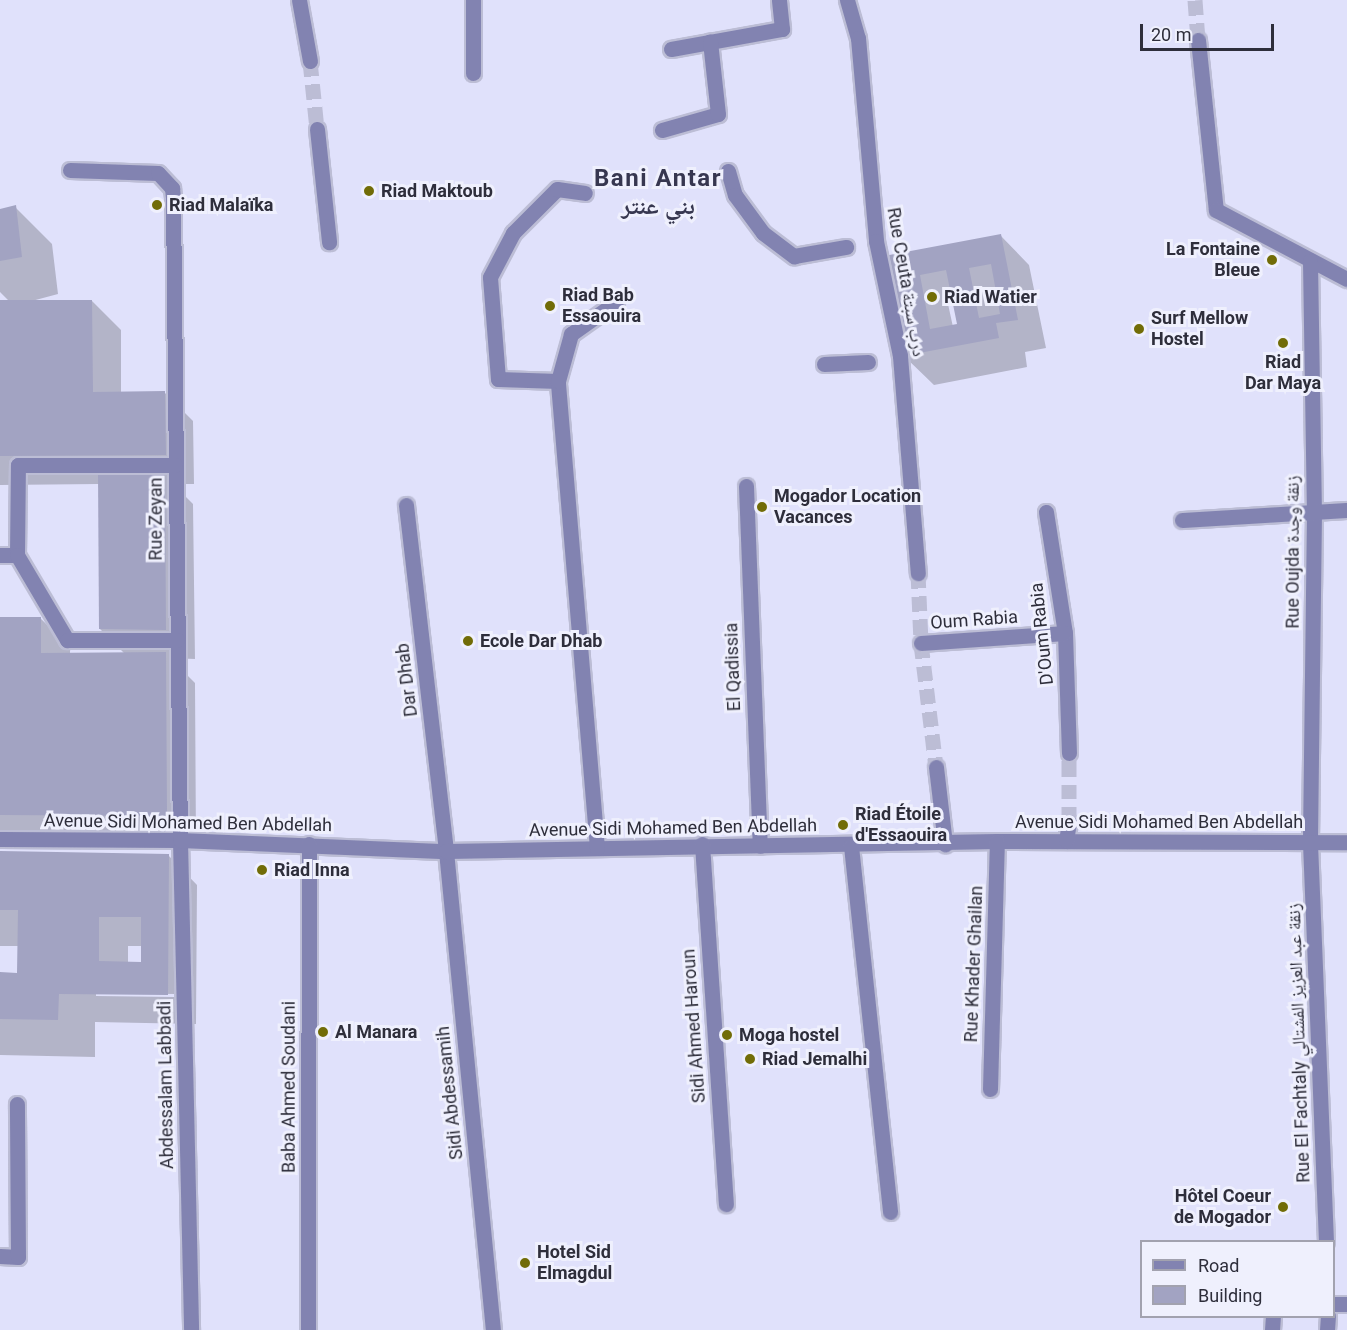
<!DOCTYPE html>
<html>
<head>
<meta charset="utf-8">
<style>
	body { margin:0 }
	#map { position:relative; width:1347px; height:1330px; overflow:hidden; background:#e0e1fb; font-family:Roboto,"Noto Naskh Arabic",sans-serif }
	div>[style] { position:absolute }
	.shadow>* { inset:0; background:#0003 }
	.building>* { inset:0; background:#a2a3c2 }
	.minor-tunnel>* { height:15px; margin-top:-7.5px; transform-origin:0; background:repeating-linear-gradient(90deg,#bcbdd5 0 15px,transparent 0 23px) }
	.roads { filter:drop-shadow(2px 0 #bcbdd5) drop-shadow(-2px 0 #bcbdd5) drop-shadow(0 2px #bcbdd5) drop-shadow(0 -2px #bcbdd5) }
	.minor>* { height:15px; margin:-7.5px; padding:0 7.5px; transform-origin:7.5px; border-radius:7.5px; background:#8283b1 }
	.dots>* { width:16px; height:16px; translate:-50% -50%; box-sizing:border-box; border:3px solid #eff0fd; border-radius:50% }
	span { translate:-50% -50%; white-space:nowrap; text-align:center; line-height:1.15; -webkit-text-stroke:6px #eff0fd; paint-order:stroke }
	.poi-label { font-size:18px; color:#2e2e3b; font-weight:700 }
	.left { translate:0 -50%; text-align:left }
	.right { translate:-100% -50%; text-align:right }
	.street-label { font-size:18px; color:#2e2e3b }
	.district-label { font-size:24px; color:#373750; font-weight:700; letter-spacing:1.5px }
	.legend { position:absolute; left:1140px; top:1240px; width:195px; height:78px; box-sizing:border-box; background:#eff0fd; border:2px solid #a2a2af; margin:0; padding:8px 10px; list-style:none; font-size:18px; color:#2e2e3b }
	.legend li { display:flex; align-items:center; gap:12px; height:30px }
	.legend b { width:30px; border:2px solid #a2a2af }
	.scale { position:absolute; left:1140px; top:24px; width:134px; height:27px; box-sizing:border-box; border:3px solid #2e2e3b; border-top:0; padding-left:8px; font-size:18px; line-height:21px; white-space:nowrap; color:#2e2e3b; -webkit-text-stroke:4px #eff0fd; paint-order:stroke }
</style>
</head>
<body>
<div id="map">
	<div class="shadow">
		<i style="clip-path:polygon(15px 207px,52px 244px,58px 294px,28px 302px,92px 301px,121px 330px,121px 393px,164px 392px,193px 421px,194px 484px,173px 484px,193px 504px,195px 659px,170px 658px,195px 683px,196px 844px,31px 843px,18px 830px,0 830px,0 618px,40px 618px,70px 647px,70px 654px,125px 654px,100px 629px,99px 484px,0 485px,0 302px,10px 302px,0 292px,0 211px)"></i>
		<i style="clip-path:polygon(evenodd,1000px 235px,1029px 265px,1046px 348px,1025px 352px,1027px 367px,934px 385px,904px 356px,886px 257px,1000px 235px,954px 303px,958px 326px,953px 327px,948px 304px,954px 303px)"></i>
		<i style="clip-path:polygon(evenodd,0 853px,168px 855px,197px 885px,196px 1024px,95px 1022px,95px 1057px,0 1055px,0 974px,18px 974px,19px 946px,0 946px,0 853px,128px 946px,142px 946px,142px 963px,128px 963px,128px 946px,0 853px,96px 993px,175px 994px,175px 997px,96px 996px,96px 993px)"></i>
	</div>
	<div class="building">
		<i style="clip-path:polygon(16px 205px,22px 257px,0 261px,0 209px)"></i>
		<i style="clip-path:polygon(evenodd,1001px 234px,1018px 320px,996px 323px,999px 338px,903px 356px,884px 256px,1001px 234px,991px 264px,1000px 314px,979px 318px,969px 268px,991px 264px,1001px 234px,946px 270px,957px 324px,930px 329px,920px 275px,946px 270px)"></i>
		<i style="clip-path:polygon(0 300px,92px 300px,93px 392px,165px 391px,166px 455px,0 456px)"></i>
		<i style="clip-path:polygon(98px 473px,165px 473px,166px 630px,99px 629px)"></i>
		<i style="clip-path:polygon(0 617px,41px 617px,41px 653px,166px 652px,167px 816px,0 815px)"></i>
		<i style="clip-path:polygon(evenodd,0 851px,169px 854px,168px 995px,59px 994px,58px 1020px,0 1019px,0 972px,17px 973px,18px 910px,0 910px,0 851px,99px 917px,141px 917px,141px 962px,99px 961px,99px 917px)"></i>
	</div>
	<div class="minor-tunnel">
		<i style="left:1195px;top:0;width:40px;rotate:85.7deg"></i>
		<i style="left:310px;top:61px;width:68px;rotate:84.1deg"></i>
		<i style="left:918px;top:573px;width:70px;rotate:87.5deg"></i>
		<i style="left:921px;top:643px;width:125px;rotate:83.1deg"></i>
		<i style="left:1069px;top:822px;width:69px;rotate:-90deg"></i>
	</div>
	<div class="roads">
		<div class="minor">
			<i style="left:299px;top:0;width:62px;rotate:79.8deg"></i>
			<i style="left:847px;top:0;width:40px;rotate:74deg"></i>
			<i style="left:858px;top:38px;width:204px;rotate:84.9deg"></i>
			<i style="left:876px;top:241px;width:117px;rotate:78.2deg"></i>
			<i style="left:900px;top:356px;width:218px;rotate:85.3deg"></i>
			<i style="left:1198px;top:40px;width:171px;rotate:84deg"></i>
			<i style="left:1216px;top:210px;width:148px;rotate:27.8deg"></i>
			<i style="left:671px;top:49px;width:113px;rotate:-10.2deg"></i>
			<i style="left:782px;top:29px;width:29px;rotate:-96deg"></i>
			<i style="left:473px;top:73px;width:73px;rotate:-90deg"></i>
			<i style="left:317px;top:129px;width:114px;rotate:83.9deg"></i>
			<i style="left:662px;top:130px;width:58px;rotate:-15.9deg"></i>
			<i style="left:718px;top:114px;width:73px;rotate:-96.3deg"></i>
			<i style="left:70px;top:170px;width:88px;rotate:2deg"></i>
			<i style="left:158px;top:173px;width:21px;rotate:47deg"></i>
			<i style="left:172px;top:188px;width:10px;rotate:84deg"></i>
			<i style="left:173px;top:198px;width:642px;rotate:89.38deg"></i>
			<i style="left:180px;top:840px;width:490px;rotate:88.7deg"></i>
			<i style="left:728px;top:171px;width:25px;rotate:74deg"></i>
			<i style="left:735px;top:195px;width:47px;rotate:53.6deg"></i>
			<i style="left:763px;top:233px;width:39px;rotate:37deg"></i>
			<i style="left:794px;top:256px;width:53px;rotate:-9.8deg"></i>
			<i style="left:1310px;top:261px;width:251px;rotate:89.1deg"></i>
			<i style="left:1314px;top:512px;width:331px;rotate:90.7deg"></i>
			<i style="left:1310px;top:843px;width:399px;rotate:87.7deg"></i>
			<i style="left:824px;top:364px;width:44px;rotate:-2.6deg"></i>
			<i style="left:558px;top:381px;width:60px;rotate:-178.1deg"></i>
			<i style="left:498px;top:379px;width:102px;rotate:-94.5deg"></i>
			<i style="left:490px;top:277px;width:50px;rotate:-62.4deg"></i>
			<i style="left:513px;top:233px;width:62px;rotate:-45deg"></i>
			<i style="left:557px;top:189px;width:28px;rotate:8deg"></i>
			<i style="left:746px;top:486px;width:360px;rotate:87.8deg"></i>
			<i style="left:406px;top:505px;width:348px;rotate:83.4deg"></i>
			<i style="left:446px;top:851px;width:481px;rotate:84.4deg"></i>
			<i style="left:1046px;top:512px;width:122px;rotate:81.1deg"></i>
			<i style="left:1065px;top:633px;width:120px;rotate:88.1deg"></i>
			<i style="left:1182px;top:520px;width:165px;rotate:-3.5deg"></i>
			<i style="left:0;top:555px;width:17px"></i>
			<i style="left:17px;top:555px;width:90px;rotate:-89.4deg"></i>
			<i style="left:18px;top:465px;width:157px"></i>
			<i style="left:17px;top:555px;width:99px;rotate:59.5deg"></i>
			<i style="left:67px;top:640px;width:110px"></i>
			<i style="left:921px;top:643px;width:144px;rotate:-4deg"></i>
			<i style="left:936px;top:767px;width:78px;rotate:83.3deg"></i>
			<i style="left:0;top:839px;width:180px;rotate:0.3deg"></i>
			<i style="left:180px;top:840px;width:266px;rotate:2.4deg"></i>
			<i style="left:446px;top:851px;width:551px;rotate:-1.04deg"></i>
			<i style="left:997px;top:841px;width:350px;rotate:0.2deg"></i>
			<i style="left:1066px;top:841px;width:19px;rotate:-81deg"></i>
			<i style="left:702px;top:844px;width:361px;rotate:86.2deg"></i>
			<i style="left:851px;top:846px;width:368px;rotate:83.9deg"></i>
			<i style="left:597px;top:848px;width:469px;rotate:-94.8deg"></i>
			<i style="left:558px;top:381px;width:49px;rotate:-74.5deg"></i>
			<i style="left:571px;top:334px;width:55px;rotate:-35.4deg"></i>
			<i style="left:990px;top:1089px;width:248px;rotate:-88.4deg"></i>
			<i style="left:0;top:1256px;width:18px;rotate:3deg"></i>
			<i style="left:18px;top:1257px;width:153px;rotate:-90.4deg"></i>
			<i style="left:1334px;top:1304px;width:13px"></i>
			<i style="left:308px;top:1330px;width:486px;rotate:-89.9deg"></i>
			<i style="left:1272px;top:1330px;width:14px;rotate:-86deg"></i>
			<i style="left:1327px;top:1330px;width:14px;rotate:-86deg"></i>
		</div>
	</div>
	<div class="dots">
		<i style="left:369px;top:191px;background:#716c07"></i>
		<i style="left:157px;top:205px;background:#716c07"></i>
		<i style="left:1272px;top:260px;background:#716c07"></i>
		<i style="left:932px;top:297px;background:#716c07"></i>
		<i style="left:550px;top:306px;background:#716c07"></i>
		<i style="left:1139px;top:329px;background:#716c07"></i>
		<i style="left:1283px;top:343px;background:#716c07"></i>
		<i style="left:762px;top:507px;background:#716c07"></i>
		<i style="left:468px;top:641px;background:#716c07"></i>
		<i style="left:843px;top:825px;background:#716c07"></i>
		<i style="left:262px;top:870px;background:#716c07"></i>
		<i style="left:323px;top:1032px;background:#716c07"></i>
		<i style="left:727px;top:1035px;background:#716c07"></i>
		<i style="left:750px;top:1059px;background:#716c07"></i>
		<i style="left:1283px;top:1207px;background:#716c07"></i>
		<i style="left:525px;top:1263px;background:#716c07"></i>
	</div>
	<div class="poi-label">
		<span class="left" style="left:381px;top:191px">Riad Maktoub</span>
		<span class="left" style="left:169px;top:205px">Riad Malaïka</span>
		<span class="right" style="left:1260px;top:260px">La Fontaine<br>Bleue</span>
		<span class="left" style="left:562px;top:306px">Riad Bab<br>Essaouira</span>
		<span class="left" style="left:944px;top:297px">Riad Watier</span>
		<span class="left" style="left:1151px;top:329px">Surf Mellow<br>Hostel</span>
		<span style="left:1283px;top:373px">Riad<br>Dar Maya</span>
		<span class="left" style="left:774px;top:507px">Mogador Location<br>Vacances</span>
		<span class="left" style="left:480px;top:641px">Ecole Dar Dhab</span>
		<span class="left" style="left:855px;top:825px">Riad Étoile<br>d'Essaouira</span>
		<span class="left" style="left:274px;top:870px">Riad Inna</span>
		<span class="left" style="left:335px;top:1032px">Al Manara</span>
		<span class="left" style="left:739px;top:1035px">Moga hostel</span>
		<span class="left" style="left:762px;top:1059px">Riad Jemalhi</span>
		<span class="right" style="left:1271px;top:1207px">Hôtel Coeur<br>de Mogador</span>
		<span class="left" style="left:537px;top:1263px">Hotel Sid<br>Elmagdul</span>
	</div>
	<div class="street-label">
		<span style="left:906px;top:282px;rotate:80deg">Rue Ceuta درب سبتة</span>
		<span style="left:156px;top:519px;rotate:-90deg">Rue Zeyan</span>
		<span style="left:1293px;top:552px;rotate:-90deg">Rue Oujda زنقة وجدة</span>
		<span style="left:974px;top:620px;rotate:-4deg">Oum Rabia</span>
		<span style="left:1042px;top:634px;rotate:-96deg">D'Oum Rabia</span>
		<span style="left:733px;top:667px;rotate:-92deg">El Qadissia</span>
		<span style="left:407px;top:680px;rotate:-97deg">Dar Dhab</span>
		<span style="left:1159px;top:822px">Avenue Sidi Mohamed Ben Abdellah</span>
		<span style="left:188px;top:823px;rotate:1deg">Avenue Sidi Mohamed Ben Abdellah</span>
		<span style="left:673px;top:828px;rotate:-1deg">Avenue Sidi Mohamed Ben Abdellah</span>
		<span style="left:974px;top:964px;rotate:-88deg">Rue Khader Ghailan</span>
		<span style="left:694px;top:1026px;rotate:-94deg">Sidi Ahmed Haroun</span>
		<span style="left:1299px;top:1043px;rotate:-92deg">Rue El Fachtaly زنقة عبد العزيز الفشتالي</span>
		<span style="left:166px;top:1085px;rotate:-91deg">Abdessalam Labbadi</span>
		<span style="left:289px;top:1087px;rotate:-90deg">Baba Ahmed Soudani</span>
		<span style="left:450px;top:1093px;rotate:-96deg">Sidi Abdessamih</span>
	</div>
	<div class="district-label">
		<span style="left:658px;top:193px">Bani Antar<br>بني عنتر</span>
	</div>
	<ul class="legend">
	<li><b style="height:8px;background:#8283b1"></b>Road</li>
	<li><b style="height:16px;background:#a2a3c2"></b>Building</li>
	</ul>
	<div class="scale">20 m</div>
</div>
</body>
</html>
